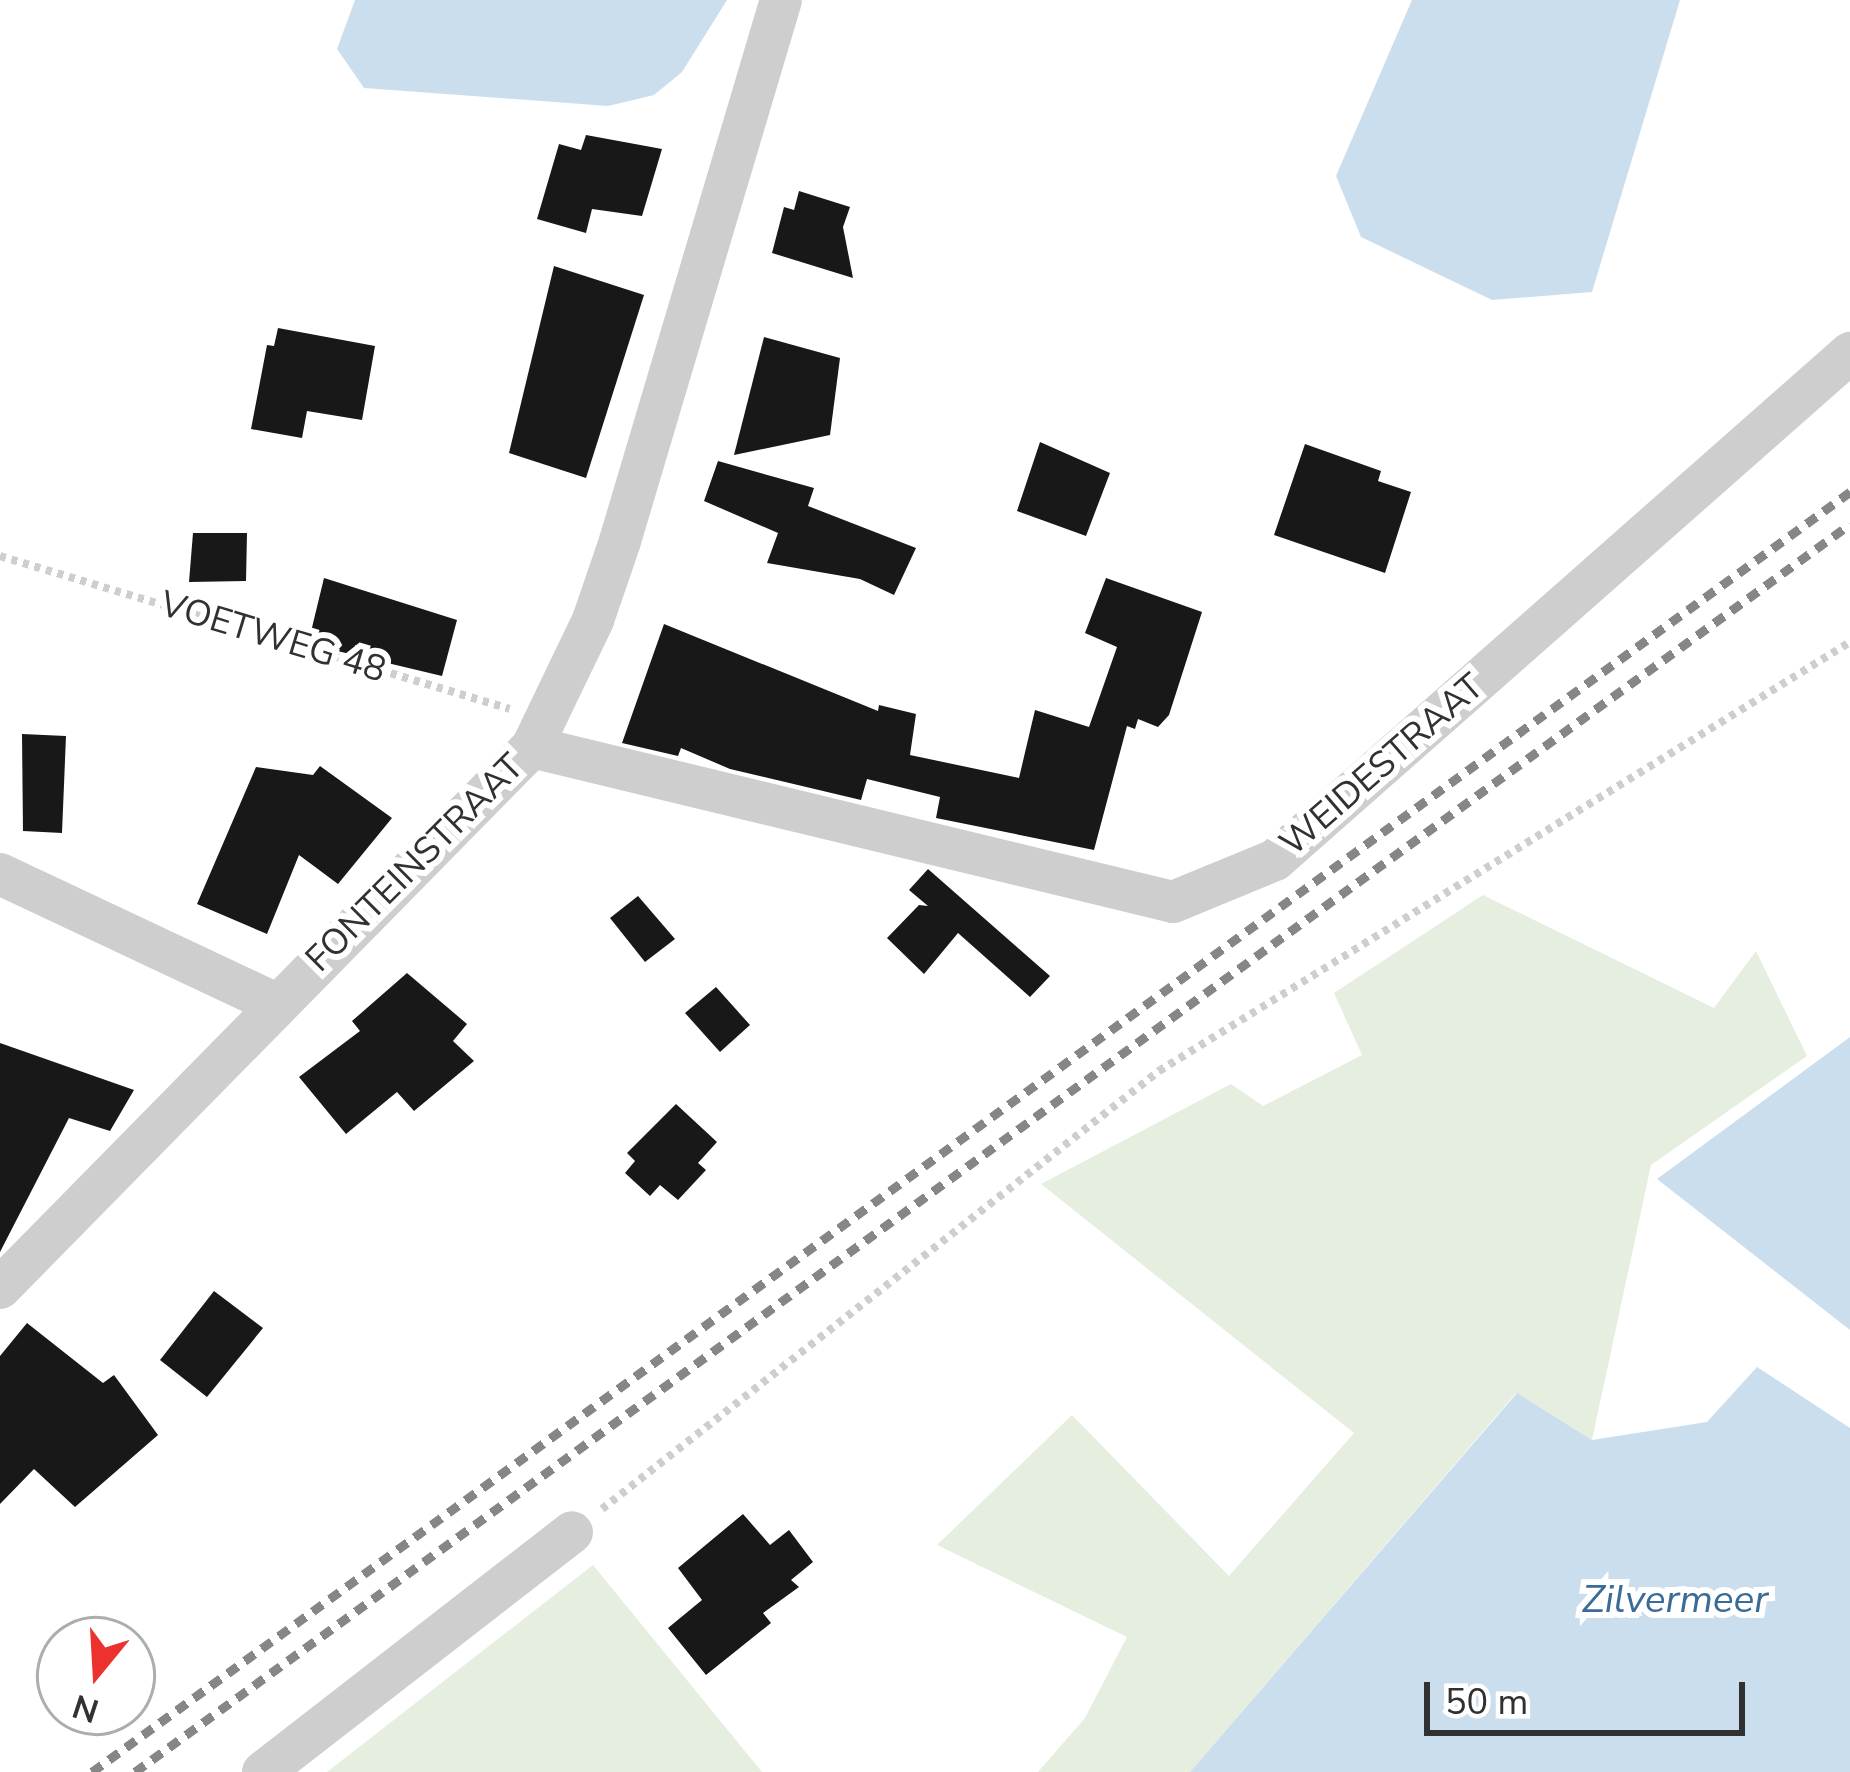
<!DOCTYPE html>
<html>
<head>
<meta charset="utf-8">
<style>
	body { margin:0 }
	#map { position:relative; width:1850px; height:1772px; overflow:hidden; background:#fff; font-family:"Nunito Sans",sans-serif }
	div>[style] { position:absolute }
	.green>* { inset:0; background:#e6eedf }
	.water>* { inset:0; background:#cbdeee }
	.building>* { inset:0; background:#181818 }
	.path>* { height:8px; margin-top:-4px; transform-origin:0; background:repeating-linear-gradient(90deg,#cecece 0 6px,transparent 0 12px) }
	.minor>* { height:42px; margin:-21px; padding:0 21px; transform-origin:21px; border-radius:21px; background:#cecece }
	.rail>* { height:9px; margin-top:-4.5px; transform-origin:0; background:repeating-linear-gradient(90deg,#868686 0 12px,transparent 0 21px) }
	span { translate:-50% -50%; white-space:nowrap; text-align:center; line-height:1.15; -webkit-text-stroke:12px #fff; paint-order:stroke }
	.street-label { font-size:36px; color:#313131 }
	.water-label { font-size:39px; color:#3b6c97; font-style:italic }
	.north { position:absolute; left:36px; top:1616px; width:120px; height:120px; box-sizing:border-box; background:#fff; border:3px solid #adadad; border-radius:50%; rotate:198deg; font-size:33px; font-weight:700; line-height:48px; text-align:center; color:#313131 }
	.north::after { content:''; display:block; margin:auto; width:42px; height:54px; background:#ec322f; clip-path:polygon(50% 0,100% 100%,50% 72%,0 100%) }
	.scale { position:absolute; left:1424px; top:1682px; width:321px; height:54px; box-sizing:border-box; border:6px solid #313131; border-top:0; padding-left:15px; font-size:36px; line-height:42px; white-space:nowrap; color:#313131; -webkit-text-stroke:9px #fff; paint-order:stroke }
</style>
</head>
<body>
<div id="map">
	<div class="green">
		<i style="clip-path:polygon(1483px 895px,1714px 1008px,1756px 951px,1807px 1056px,1651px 1165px,1592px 1440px,1516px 1393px,1190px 1772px,1038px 1772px,1085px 1718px,1127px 1637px,937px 1545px,1072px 1415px,1229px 1576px,1354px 1433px,1041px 1184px,1231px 1084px,1263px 1106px,1362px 1055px,1334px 993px)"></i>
		<i style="clip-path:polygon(593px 1565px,762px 1772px,327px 1772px)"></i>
	</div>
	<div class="water">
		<i style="clip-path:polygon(355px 0,727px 0,682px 72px,654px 95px,608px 106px,364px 88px,337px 49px)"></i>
		<i style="clip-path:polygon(1412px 0,1680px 0,1592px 292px,1492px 300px,1361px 237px,1336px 176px)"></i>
		<i style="clip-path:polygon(1850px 1037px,1850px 1330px,1657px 1179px)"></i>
		<i style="clip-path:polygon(1757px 1367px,1850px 1428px,1850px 1772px,1190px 1772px,1517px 1393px,1592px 1440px,1707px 1422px)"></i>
	</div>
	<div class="building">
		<i style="clip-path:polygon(586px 135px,662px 149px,642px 216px,592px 209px,586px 233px,537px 219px,559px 144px,581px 150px)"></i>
		<i style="clip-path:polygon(799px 191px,850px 207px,843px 227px,853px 278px,772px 253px,784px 207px,794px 210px)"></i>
		<i style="clip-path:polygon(554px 266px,644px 295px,586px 478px,509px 453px)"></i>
		<i style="clip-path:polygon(278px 328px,375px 346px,362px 420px,307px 411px,302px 438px,251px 429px,267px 345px,274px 346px)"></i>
		<i style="clip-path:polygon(764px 337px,840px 358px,830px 435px,734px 455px)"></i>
		<i style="clip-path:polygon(1040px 442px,1110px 473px,1086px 536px,1017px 511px)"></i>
		<i style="clip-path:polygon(1305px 444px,1381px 471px,1378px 481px,1411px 492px,1385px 573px,1274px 535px)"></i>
		<i style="clip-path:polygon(718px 461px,814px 488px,808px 506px,916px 548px,894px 595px,860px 579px,767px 563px,778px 533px,704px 501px)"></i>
		<i style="clip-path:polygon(193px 533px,247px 533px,246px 581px,189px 582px)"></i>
		<i style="clip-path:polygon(324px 578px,457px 620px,442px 676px,308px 644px)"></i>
		<i style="clip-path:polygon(1106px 578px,1202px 612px,1169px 715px,1158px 727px,1138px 719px,1135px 729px,1127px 726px,1094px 850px,936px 818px,940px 797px,867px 779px,861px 800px,730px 769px,681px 748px,678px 756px,622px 743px,664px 624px,878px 711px,879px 705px,916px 714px,910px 755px,1019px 778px,1035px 710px,1089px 727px,1117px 647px,1085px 633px)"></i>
		<i style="clip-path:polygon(22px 734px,66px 736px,62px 833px,23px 831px)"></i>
		<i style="clip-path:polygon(320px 766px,392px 818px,338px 884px,299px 855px,267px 934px,197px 904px,256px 767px,313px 775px)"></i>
		<i style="clip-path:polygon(928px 869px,1050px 976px,1030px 997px,958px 933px,924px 974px,887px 938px,919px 905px,928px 906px,909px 890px)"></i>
		<i style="clip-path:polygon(638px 896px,675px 939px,645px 962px,610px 918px)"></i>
		<i style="clip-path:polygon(407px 973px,467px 1024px,453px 1041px,474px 1061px,414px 1111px,397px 1092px,346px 1134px,299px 1077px,360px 1031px,352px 1021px)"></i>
		<i style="clip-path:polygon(716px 987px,750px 1025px,720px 1052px,685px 1013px)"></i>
		<i style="clip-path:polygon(0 1043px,134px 1090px,110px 1131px,69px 1118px,0 1252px)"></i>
		<i style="clip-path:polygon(676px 1104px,717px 1142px,698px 1163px,706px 1170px,678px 1200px,660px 1185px,650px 1196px,625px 1173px,635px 1161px,627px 1153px)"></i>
		<i style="clip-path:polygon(214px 1291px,263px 1328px,207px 1397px,160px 1360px)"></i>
		<i style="clip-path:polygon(27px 1323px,103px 1383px,114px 1375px,158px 1435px,75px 1507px,34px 1469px,0 1504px,0 1356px)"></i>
		<i style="clip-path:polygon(743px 1514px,770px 1545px,789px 1530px,813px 1562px,791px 1580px,799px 1587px,763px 1613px,771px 1623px,706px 1675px,668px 1628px,702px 1600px,678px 1568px)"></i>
	</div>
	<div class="path">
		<i style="left:0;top:556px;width:532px;rotate:16.7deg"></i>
		<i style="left:602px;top:1509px;width:709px;rotate:-38.18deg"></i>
		<i style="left:1159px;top:1071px;width:813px;rotate:-31.83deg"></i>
	</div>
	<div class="minor">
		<i style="left:532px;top:747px;width:659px;rotate:13.59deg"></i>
		<i style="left:1173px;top:902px;width:110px;rotate:-22.4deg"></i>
		<i style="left:1275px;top:860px;width:767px;rotate:-41.4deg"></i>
		<i style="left:0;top:874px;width:303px;rotate:25.2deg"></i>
		<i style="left:0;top:1288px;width:759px;rotate:-45.48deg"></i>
		<i style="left:532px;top:747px;width:141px;rotate:-64.3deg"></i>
		<i style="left:593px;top:620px;width:83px;rotate:-71.1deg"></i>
		<i style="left:620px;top:541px;width:564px;rotate:-73.43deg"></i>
		<i style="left:263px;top:1772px;width:391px;rotate:-37.8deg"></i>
	</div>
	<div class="rail">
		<i style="left:92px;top:1772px;width:2175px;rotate:-36.06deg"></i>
		<i style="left:135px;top:1772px;width:2121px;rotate:-36.04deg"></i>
	</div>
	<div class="street-label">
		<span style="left:273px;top:637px;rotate:17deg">VOETWEG 48</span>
		<span style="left:1382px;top:765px;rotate:-41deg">WEIDESTRAAT</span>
		<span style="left:415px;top:863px;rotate:-45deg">FONTEINSTRAAT</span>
	</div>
	<div class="water-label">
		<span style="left:1675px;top:1600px">Zilvermeer</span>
	</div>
	<div class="north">N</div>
	<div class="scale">50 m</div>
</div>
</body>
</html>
